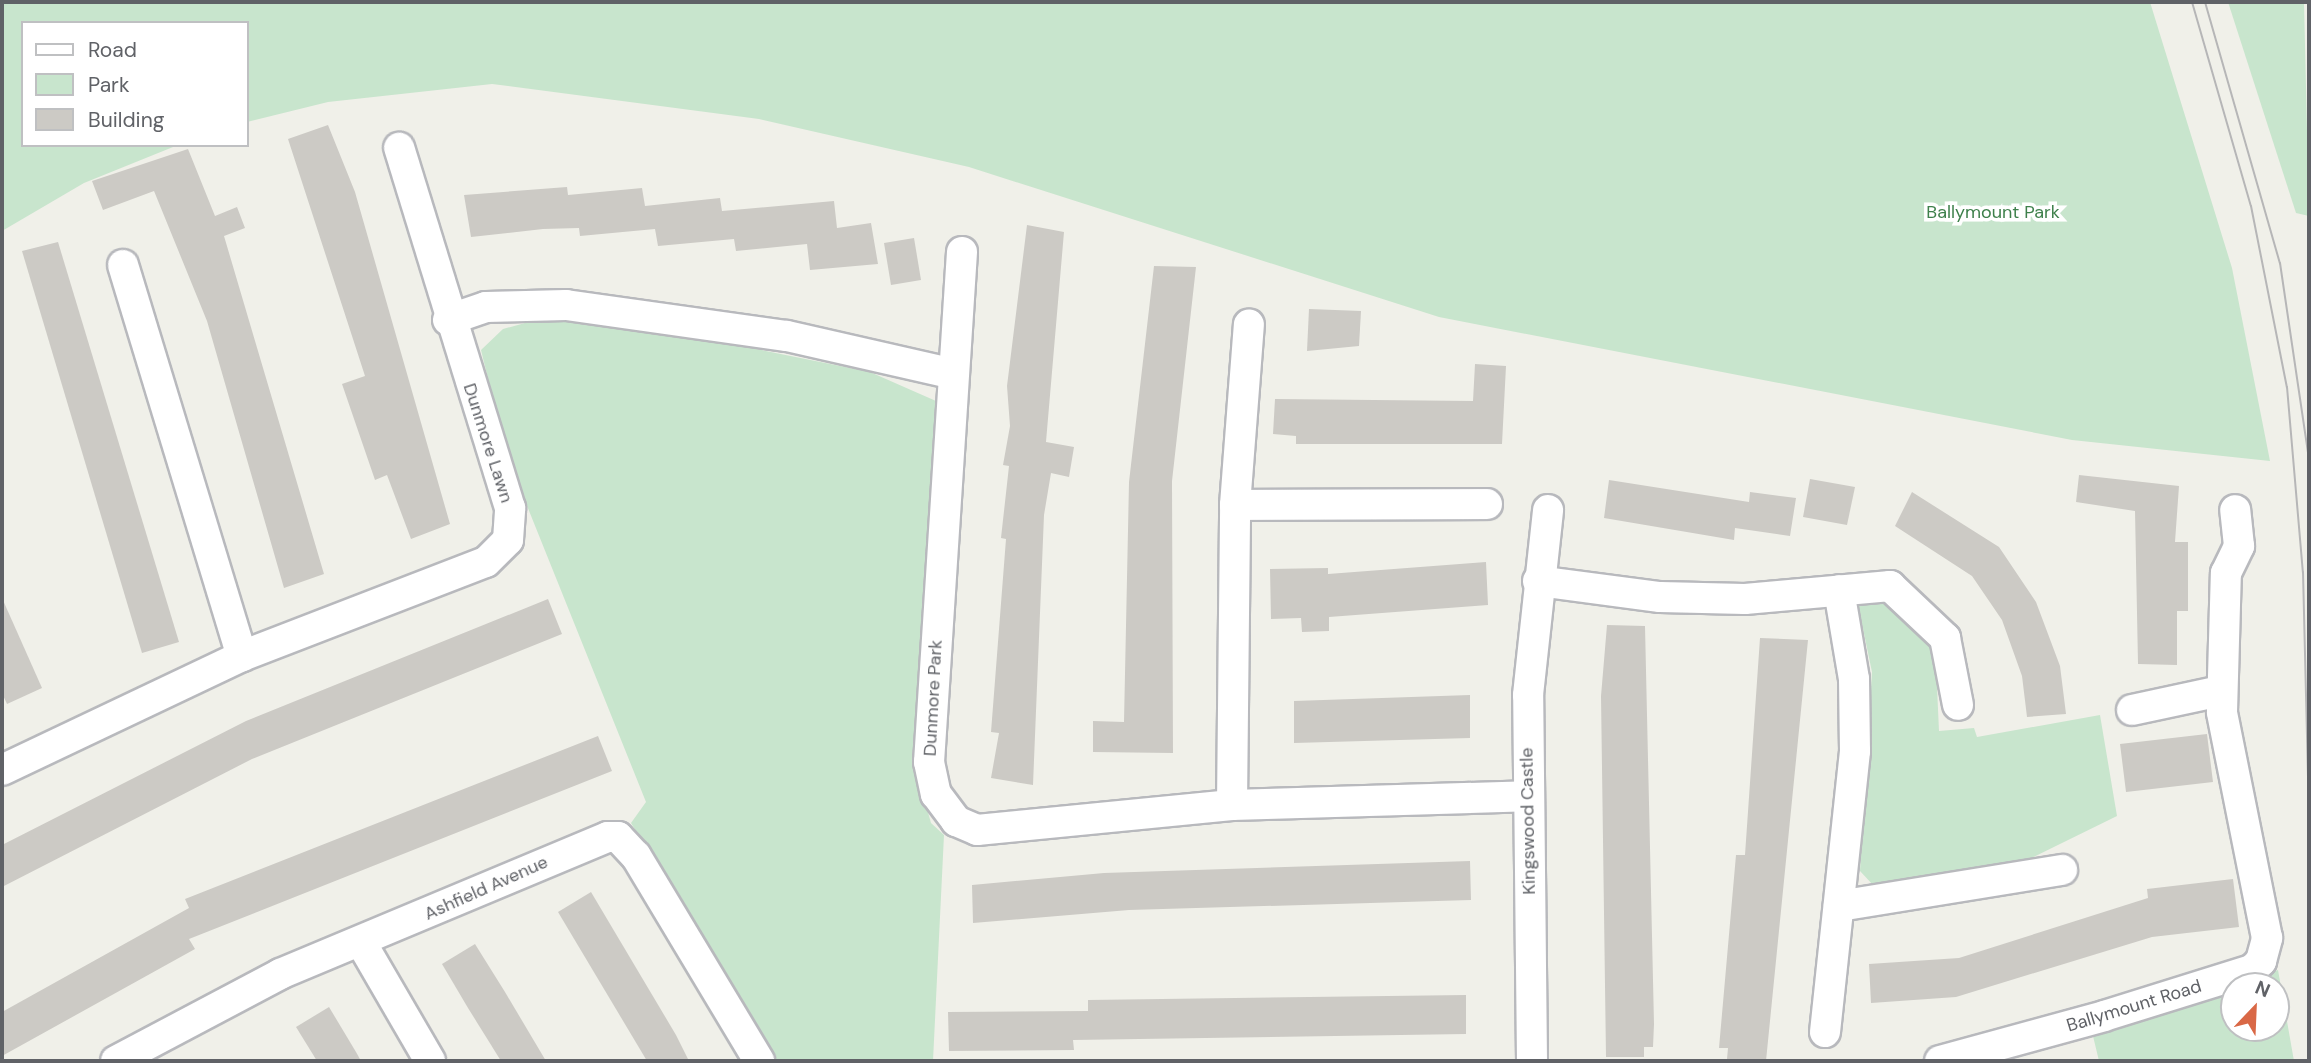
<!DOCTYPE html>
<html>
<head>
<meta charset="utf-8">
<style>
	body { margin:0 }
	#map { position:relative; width:2311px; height:1063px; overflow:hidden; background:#f0f0e9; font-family:"DM Sans",sans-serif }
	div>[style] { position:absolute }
	.green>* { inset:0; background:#c8e5cd }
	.building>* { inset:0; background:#cccac5 }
	.roads { filter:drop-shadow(2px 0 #b8b9bd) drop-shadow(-2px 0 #b8b9bd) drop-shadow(0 2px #b8b9bd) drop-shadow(0 -2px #b8b9bd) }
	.street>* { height:30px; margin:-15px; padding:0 15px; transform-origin:15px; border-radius:15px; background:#fff }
	.tram>* { height:2px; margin:-1px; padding:0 1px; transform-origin:1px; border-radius:1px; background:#b6b6b7 }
	span { translate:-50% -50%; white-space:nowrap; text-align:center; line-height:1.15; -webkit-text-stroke:7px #fff; paint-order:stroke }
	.park-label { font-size:18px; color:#3e804b }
	.street-label { font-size:18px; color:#606267 }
	.frame { position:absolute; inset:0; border:4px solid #606267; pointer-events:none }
	.legend { position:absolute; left:21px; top:21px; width:228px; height:126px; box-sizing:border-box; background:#fff; border:2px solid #bfc0c2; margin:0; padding:9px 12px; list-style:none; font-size:21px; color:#606267 }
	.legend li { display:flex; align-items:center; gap:14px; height:35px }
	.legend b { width:35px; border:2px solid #bfc0c2 }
	.north { position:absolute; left:2220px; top:972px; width:70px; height:70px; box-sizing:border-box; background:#fff; border:2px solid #bfc0c2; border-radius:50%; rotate:23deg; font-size:19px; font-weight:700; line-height:28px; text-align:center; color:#606267 }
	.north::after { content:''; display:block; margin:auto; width:24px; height:32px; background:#d96846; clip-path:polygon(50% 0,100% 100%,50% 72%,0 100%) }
</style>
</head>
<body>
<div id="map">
	<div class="green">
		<i style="clip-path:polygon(2px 2px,2150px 2px,2232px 268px,2270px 461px,2072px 440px,1439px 317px,969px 167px,759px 119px,492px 84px,328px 102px,247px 122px,247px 23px,23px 23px,23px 145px,178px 145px,84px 183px,2px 231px)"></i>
		<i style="clip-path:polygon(2228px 2px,2304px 2px,2309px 216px,2296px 213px)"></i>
		<i style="clip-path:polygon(543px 318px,697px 337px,870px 372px,936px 401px,913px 759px,931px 823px,944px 835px,933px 1061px,773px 1061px,631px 823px,646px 802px,507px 456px,481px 350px,503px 329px)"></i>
		<i style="clip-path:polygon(1890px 598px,1935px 643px,1939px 731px,1974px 728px,1977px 737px,2100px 715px,2117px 816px,2015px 866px,1873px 885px,1860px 871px,1872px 672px,1857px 600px)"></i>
		<i style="clip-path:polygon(2278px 970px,2294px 1061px,2099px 1061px,2093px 1036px,2234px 987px,2234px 1028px,2276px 1028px,2276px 986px,2237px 986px)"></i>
	</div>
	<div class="building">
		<i style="clip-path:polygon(328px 125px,355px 192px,450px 524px,411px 539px,387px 475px,375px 480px,342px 384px,365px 376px,288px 139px)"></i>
		<i style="clip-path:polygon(188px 149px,215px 216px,237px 207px,245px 228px,224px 236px,324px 574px,284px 588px,207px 321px,154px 191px,103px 210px,92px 181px)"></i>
		<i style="clip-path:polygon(567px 187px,568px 195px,642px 188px,645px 206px,720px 198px,722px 211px,834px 201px,837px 228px,871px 223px,878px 264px,810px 270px,807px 244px,736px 251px,734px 239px,658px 246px,655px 229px,580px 236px,579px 228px,543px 229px,471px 237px,464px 195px)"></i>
		<i style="clip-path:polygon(1027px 225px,1064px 232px,1046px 442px,1074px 447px,1069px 477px,1051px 473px,1044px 515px,1033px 785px,991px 778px,999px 733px,991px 732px,1006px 539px,1001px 538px,1009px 466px,1003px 465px,1010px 426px,1007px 386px)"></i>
		<i style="clip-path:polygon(914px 238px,921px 280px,891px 285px,884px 243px)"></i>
		<i style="clip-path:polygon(58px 242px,179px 642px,142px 653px,22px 251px)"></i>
		<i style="clip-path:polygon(1154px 266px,1196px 267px,1172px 481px,1173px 753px,1093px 752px,1093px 721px,1124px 722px,1129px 482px)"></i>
		<i style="clip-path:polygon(1309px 309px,1361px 311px,1359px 346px,1307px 351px)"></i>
		<i style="clip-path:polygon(1475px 364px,1506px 366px,1502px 444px,1296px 444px,1296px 436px,1273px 434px,1275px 399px,1473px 401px)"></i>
		<i style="clip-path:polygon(2079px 475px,2179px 486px,2175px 542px,2188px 542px,2188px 611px,2177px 611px,2177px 665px,2138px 664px,2135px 511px,2076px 502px)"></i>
		<i style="clip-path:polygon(1810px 479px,1855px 487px,1847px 525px,1803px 517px)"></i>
		<i style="clip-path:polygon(1609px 480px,1749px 502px,1750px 492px,1796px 498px,1790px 536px,1735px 528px,1734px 540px,1604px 518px)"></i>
		<i style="clip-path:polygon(1912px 492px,1999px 547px,2036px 602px,2060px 666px,2066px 714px,2027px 717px,2022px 676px,2002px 620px,1972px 576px,1895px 526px)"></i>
		<i style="clip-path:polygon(1486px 562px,1488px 605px,1329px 617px,1329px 631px,1302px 632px,1301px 618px,1271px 619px,1270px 569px,1328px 568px,1328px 574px)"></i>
		<i style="clip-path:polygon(2px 598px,42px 688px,7px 704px,2px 693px)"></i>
		<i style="clip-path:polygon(548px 599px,562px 634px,252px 759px,2px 887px,2px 845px,246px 721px)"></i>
		<i style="clip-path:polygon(1607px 625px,1645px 626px,1654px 1024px,1653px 1047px,1644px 1047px,1644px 1057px,1606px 1057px,1601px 696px)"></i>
		<i style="clip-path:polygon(1760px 638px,1808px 640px,1766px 1061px,1727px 1059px,1728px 1048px,1719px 1048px,1736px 855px,1745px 855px)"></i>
		<i style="clip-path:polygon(1470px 695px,1470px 738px,1294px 743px,1294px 701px)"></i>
		<i style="clip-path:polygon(2207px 734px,2213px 782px,2126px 792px,2120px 744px)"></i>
		<i style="clip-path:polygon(598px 736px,612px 771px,189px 939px,195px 949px,2px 1056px,2px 1012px,189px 908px,185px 899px)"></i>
		<i style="clip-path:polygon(1470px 861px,1471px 900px,1129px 910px,973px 923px,972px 885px,1104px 873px)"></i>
		<i style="clip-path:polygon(2233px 879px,2239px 927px,2152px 937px,1956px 997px,1871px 1003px,1869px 964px,1959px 958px,2148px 898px,2147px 889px)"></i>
		<i style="clip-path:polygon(591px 892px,676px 1035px,689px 1061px,647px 1061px,558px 912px)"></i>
		<i style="clip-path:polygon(475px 944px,505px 992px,546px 1061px,501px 1061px,468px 1008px,442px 964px)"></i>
		<i style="clip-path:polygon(1466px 995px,1466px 1034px,1073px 1040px,1074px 1050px,949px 1051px,948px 1012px,1088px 1011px,1088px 1000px)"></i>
		<i style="clip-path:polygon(329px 1007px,356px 1052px,361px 1061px,317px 1061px,296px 1027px)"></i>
	</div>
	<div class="roads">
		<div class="street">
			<i style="left:962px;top:252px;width:511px;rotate:93.7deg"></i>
			<i style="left:929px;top:762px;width:33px;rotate:78deg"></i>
			<i style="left:936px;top:794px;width:34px;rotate:53deg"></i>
			<i style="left:956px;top:821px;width:23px;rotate:23deg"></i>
			<i style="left:977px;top:830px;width:256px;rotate:-5.6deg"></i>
			<i style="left:1232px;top:805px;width:295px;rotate:-1.7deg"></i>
			<i style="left:123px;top:265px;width:409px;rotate:73.1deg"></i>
			<i style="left:448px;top:320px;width:40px;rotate:-18.9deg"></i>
			<i style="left:486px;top:307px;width:80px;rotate:-1.4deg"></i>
			<i style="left:566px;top:305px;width:223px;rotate:8deg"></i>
			<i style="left:787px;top:336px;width:167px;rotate:12.8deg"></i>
			<i style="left:1235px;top:505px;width:252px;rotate:-0.2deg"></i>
			<i style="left:1538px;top:581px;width:123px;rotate:7.5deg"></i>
			<i style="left:1660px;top:597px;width:85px;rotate:1.3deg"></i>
			<i style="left:1745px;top:599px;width:146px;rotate:-5.1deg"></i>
			<i style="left:1890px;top:586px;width:76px;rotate:43.4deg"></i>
			<i style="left:1945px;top:638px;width:68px;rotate:79deg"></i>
			<i style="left:2132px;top:710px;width:91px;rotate:-12.1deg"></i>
			<i style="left:2px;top:770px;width:266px;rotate:-25.4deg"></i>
			<i style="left:242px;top:656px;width:261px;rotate:-21.1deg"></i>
			<i style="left:486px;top:562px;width:31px;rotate:-45deg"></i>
			<i style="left:508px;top:540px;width:32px;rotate:-86deg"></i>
			<i style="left:510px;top:508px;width:377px;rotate:-107.1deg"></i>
			<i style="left:1232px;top:805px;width:300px;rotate:-89.4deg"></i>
			<i style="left:1235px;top:505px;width:181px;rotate:-85.6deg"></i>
			<i style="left:1839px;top:906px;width:226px;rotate:-9.2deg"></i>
			<i style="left:362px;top:944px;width:135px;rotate:59.8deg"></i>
			<i style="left:1825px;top:1032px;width:283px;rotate:-83.9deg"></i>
			<i style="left:1855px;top:751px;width:72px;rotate:-90.8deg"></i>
			<i style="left:1854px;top:679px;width:90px;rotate:-99.6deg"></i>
			<i style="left:116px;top:1061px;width:186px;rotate:-27.9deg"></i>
			<i style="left:280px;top:974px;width:355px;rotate:-22.7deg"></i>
			<i style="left:608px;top:837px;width:10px"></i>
			<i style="left:618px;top:837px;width:26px;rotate:47deg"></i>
			<i style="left:636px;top:856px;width:239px;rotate:59deg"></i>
			<i style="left:1532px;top:1061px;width:366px;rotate:-90.6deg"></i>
			<i style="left:1528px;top:695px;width:186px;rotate:-83.8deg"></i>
			<i style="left:1940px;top:1061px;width:170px;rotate:-15.3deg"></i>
			<i style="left:2104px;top:1016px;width:155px;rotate:-17.3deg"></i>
			<i style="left:2252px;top:970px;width:13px;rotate:-45deg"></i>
			<i style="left:2261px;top:961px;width:24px;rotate:-75deg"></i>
			<i style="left:2267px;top:938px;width:230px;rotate:-101.3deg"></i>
			<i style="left:2222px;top:712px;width:139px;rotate:-88.4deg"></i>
			<i style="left:2226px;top:573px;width:30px;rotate:-64deg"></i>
			<i style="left:2239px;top:546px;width:36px;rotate:-96deg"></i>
		</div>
	</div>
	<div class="tram">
		<i style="left:2192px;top:2px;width:212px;rotate:73.9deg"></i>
		<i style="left:2251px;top:206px;width:185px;rotate:78.8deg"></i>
		<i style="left:2287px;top:387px;width:186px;rotate:85.1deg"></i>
		<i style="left:2303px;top:572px;width:238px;rotate:88.6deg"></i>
		<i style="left:2205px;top:2px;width:272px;rotate:74deg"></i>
		<i style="left:2280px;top:263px;width:198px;rotate:81.6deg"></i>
	</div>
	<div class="park-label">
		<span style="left:1993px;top:212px">Ballymount Park</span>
	</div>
	<div class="street-label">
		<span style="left:488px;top:443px;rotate:72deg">Dunmore Lawn</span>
		<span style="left:933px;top:698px;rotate:-87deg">Dunmore Park</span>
		<span style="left:1528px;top:821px;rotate:-91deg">Kingswood Castle</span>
		<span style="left:486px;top:888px;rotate:-24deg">Ashfield Avenue</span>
		<span style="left:2134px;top:1006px;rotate:-17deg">Ballymount Road</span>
	</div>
	<div class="frame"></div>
	<ul class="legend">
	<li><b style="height:9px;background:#fff"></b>Road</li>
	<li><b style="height:19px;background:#c8e5cd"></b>Park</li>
	<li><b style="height:19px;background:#cccac5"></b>Building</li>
	</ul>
	<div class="north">N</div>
</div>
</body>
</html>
